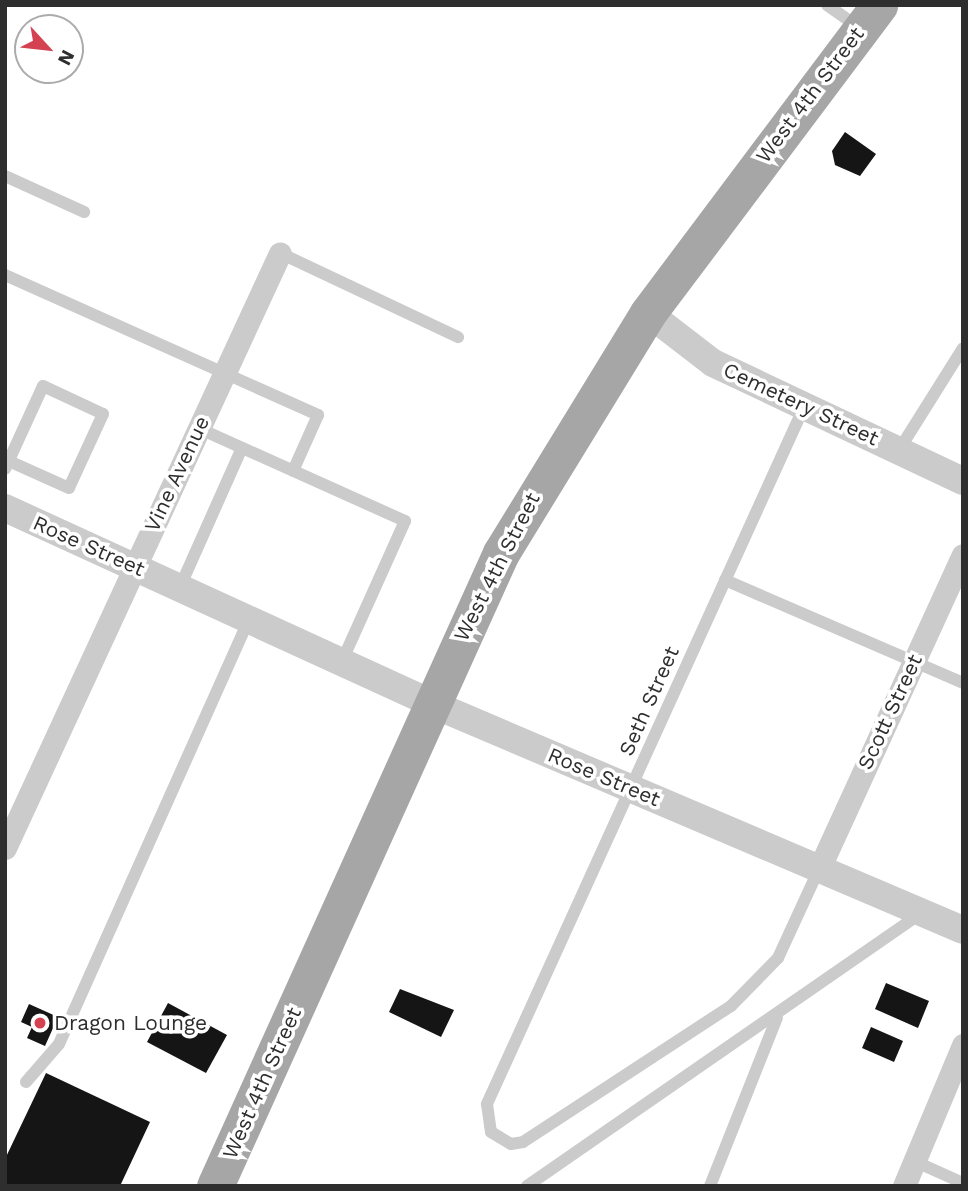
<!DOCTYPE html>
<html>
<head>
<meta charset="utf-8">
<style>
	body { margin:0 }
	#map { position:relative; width:968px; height:1191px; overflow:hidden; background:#fff; font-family:"Work Sans",sans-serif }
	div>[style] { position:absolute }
	.building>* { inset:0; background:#151515 }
	.service>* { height:12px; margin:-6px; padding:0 6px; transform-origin:6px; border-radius:6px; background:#cbcbcb }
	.minor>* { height:23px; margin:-11.5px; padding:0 11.5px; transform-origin:11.5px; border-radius:11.5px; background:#cbcbcb }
	.tertiary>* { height:28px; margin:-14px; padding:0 14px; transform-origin:14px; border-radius:14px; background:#cbcbcb }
	.primary>* { height:37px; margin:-18.5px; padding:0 18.5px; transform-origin:18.5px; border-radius:18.5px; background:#a6a6a6 }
	.dots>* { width:19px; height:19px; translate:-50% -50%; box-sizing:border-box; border:4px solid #fff; border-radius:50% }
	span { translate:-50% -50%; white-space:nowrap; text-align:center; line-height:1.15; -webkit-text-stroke:7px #fff; paint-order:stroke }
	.street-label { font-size:21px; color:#2e2e2e }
	.poi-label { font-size:21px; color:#2e2e2e }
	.left { translate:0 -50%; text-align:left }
	.frame { position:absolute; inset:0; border:7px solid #2e2e2e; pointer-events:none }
	.north { position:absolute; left:14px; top:14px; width:70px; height:70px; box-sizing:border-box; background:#fff; border:2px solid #ababab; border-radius:50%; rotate:117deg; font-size:19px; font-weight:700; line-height:28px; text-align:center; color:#2e2e2e }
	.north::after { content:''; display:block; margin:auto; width:24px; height:32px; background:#d44151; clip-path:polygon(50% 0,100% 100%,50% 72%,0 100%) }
</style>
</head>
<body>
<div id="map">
	<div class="building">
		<i style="clip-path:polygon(845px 132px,876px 154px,860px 176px,835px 165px,832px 151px)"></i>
		<i style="clip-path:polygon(886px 983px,929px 1001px,918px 1028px,875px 1009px)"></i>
		<i style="clip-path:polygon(400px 989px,454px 1010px,441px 1037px,389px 1012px)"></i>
		<i style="clip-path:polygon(168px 1003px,227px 1035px,206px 1073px,147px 1042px)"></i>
		<i style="clip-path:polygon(29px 1004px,58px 1017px,45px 1046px,27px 1038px,32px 1027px,21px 1022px)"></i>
		<i style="clip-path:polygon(871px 1027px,903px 1041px,894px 1062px,862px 1048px)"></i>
		<i style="clip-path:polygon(46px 1073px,150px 1122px,120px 1186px,5px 1186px,5px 1159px)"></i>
	</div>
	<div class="service">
		<i style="left:827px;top:5px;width:38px;rotate:35deg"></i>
		<i style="left:5px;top:176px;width:87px;rotate:24.5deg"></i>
		<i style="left:280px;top:253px;width:197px;rotate:25.3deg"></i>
		<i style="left:5px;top:275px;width:343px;rotate:24.1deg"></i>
		<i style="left:318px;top:415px;width:61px;rotate:114.1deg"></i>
		<i style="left:804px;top:407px;width:766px;rotate:114.46deg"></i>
		<i style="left:487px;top:1104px;width:28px;rotate:82deg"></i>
		<i style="left:491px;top:1132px;width:23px;rotate:31deg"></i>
		<i style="left:511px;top:1144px;width:12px;rotate:-9deg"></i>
		<i style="left:523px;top:1142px;width:249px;rotate:-33.2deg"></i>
		<i style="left:731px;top:1006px;width:67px;rotate:-45.6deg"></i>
		<i style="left:778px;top:958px;width:98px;rotate:-65.3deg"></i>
		<i style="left:198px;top:428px;width:227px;rotate:24.2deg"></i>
		<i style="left:405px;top:521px;width:154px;rotate:114.2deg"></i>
		<i style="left:899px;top:450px;width:120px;rotate:-57.9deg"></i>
		<i style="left:5px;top:469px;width:91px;rotate:-65.4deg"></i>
		<i style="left:43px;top:386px;width:66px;rotate:25deg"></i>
		<i style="left:103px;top:414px;width:81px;rotate:114.7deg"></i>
		<i style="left:69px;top:488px;width:66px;rotate:-155.8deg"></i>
		<i style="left:725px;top:580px;width:259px;rotate:23.4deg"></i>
		<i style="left:180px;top:587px;width:152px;rotate:-66deg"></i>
		<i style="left:26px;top:1082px;width:50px;rotate:-49deg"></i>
		<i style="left:59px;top:1044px;width:466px;rotate:-65.9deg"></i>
		<i style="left:914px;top:1161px;width:54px;rotate:24.2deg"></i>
		<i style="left:527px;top:1186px;width:479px;rotate:-34.7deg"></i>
		<i style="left:710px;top:1186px;width:181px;rotate:-68.3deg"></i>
	</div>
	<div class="minor">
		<i style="left:5px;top:848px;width:655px;rotate:-65.19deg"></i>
		<i style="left:819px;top:869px;width:345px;rotate:-65.4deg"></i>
		<i style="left:904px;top:1186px;width:153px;rotate:-67.3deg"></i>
	</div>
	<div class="tertiary">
		<i style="left:648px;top:313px;width:82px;rotate:37.6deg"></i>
		<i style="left:713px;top:363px;width:276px;rotate:25.3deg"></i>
		<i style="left:5px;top:508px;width:468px;rotate:24.6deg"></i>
		<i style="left:430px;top:703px;width:579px;rotate:23.07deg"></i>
	</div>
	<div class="primary">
		<i style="left:215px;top:1186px;width:695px;rotate:-65.69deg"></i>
		<i style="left:501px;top:553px;width:281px;rotate:-58.5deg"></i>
		<i style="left:648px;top:313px;width:385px;rotate:-53.1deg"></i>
	</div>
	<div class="dots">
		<i style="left:40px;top:1023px;background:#d44151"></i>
	</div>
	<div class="street-label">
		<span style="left:810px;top:95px;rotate:-53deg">West 4th Street</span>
		<span style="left:801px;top:404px;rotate:25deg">Cemetery Street</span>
		<span style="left:177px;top:474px;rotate:-65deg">Vine Avenue</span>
		<span style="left:89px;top:546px;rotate:24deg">Rose Street</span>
		<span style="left:497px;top:567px;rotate:-63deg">West 4th Street</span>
		<span style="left:649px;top:701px;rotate:-66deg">Seth Street</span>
		<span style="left:890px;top:712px;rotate:-65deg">Scott Street</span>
		<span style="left:604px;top:777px;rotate:23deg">Rose Street</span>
		<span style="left:262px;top:1083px;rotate:-66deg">West 4th Street</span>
	</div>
	<div class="poi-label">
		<span class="left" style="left:54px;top:1023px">Dragon Lounge</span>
	</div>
	<div class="frame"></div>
	<div class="north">N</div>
</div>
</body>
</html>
